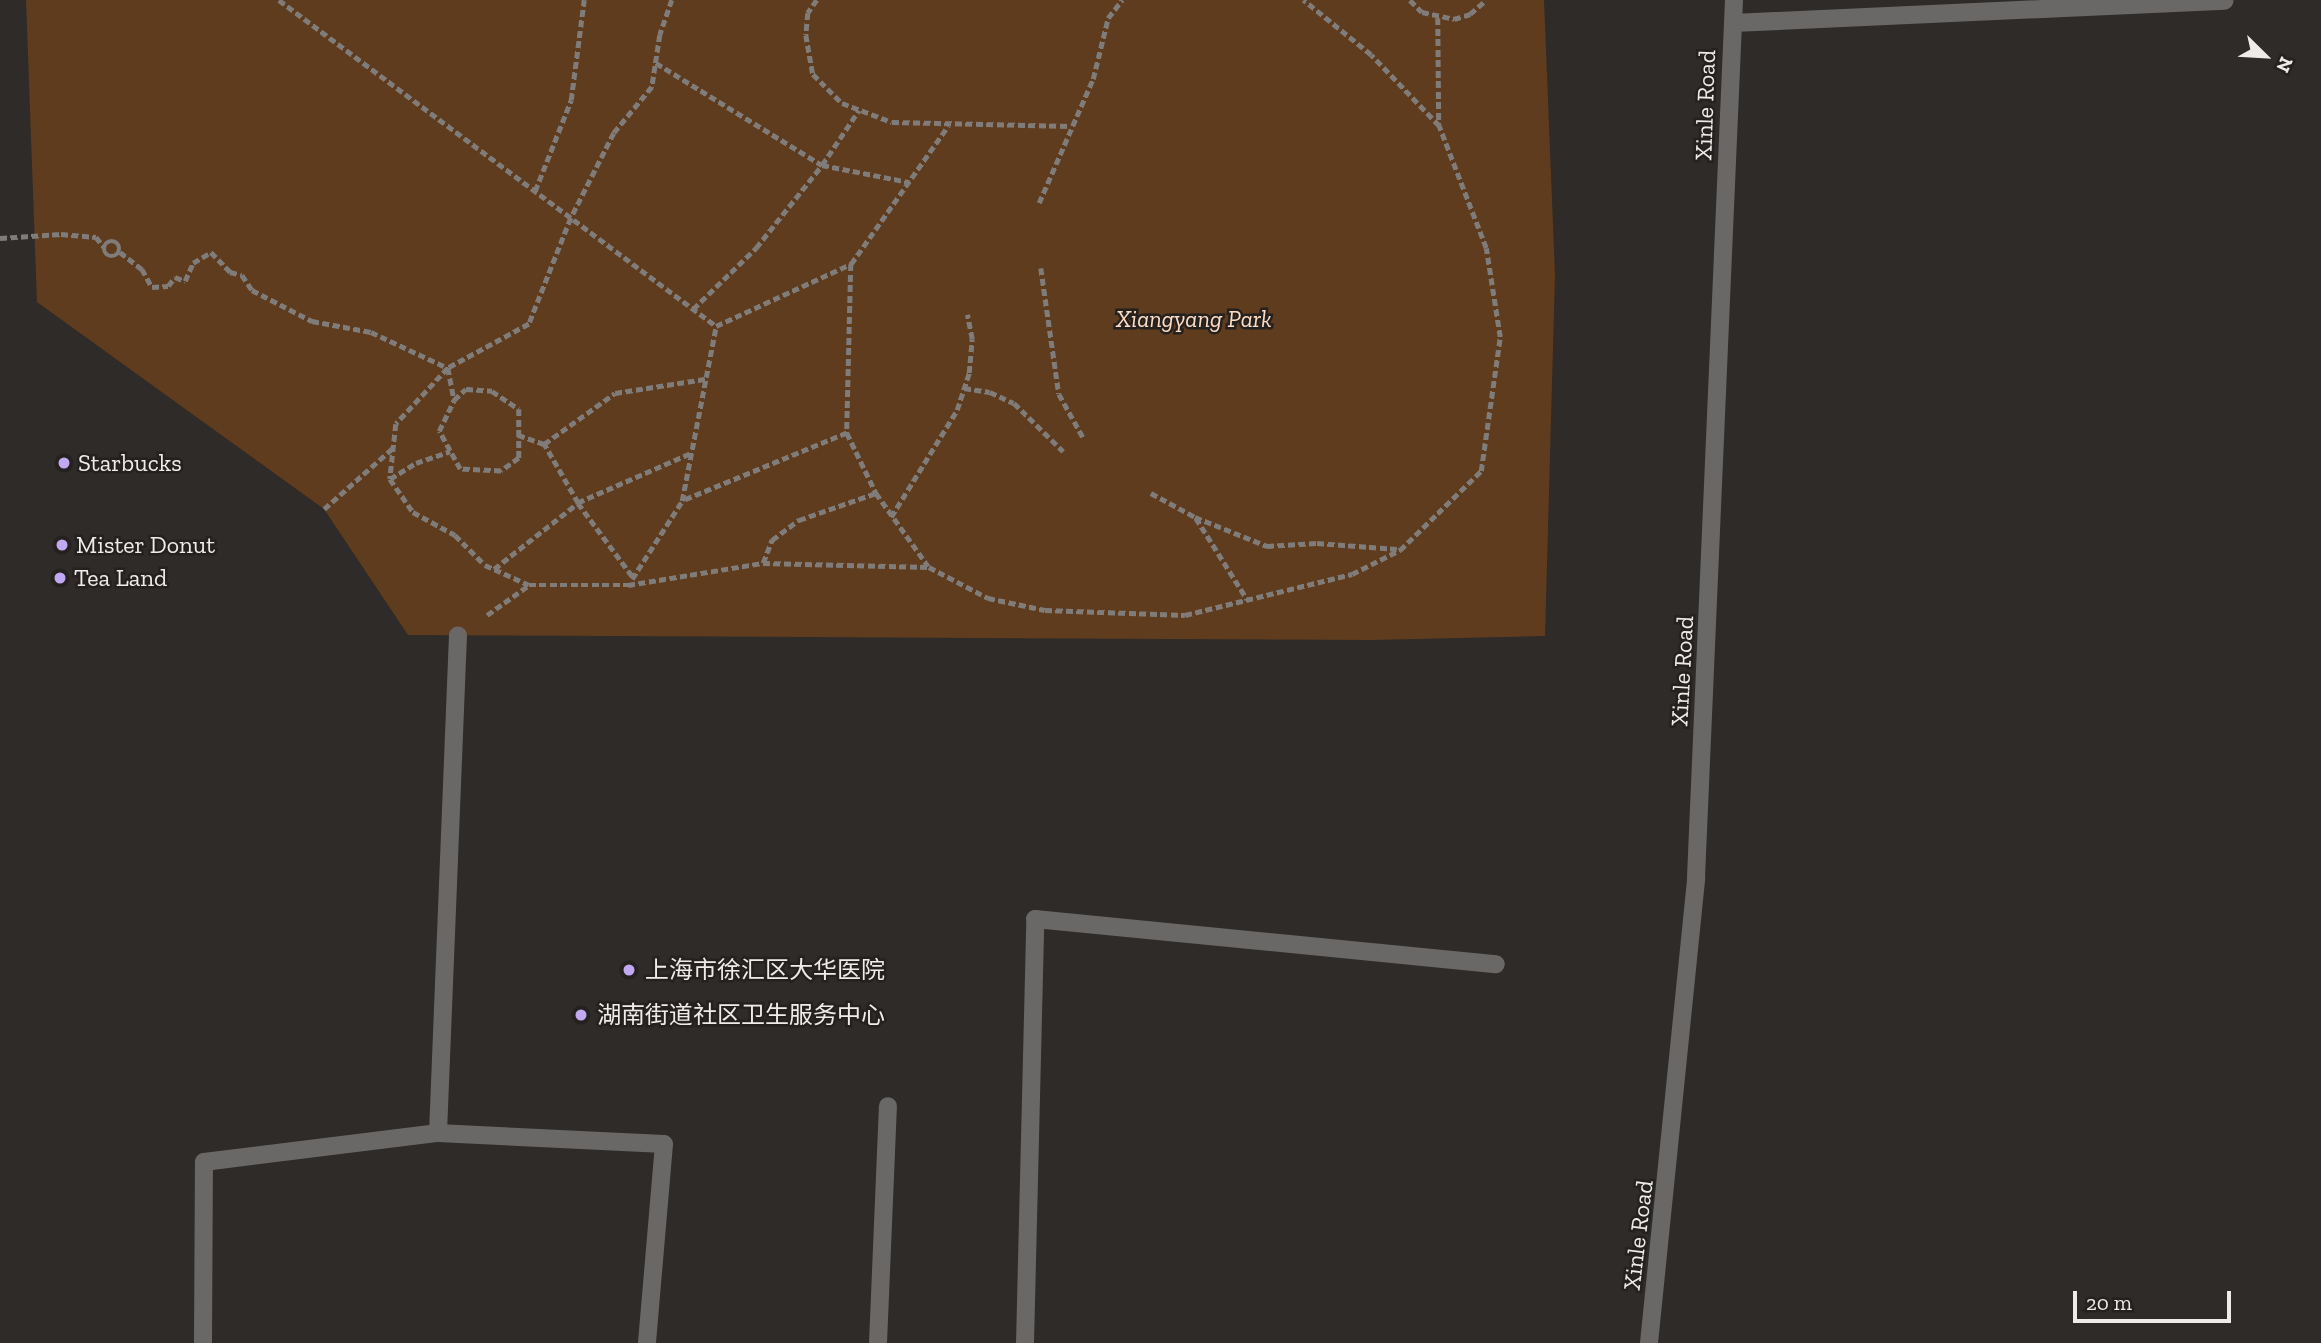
<!DOCTYPE html>
<html>
<head>
<meta charset="utf-8">
<style>
	body { margin:0 }
	#map { position:relative; width:2321px; height:1343px; overflow:hidden; background:#2e2b29; font-family:"Zilla Slab","Noto Sans SC",serif }
	div>[style] { position:absolute }
	.green>* { inset:0; background:#5f3c1e }
	.path>* { height:4.5px; margin-top:-2.25px; transform-origin:0; background:repeating-linear-gradient(90deg,#7f7c7a 0 7px,transparent 0 10.5px) }
	.path>.ring { margin:-2.25px; padding:0; box-sizing:content-box; background:none; border:4.5px solid #7f7c7a; border-radius:50% }
	.minor>* { height:18px; margin:-9px; padding:0 9px; transform-origin:9px; border-radius:9px; background:#696867 }
	.dots>* { width:19px; height:19px; translate:-50% -50%; box-sizing:border-box; border:4px solid #24211f; border-radius:50% }
	span { translate:-50% -50%; white-space:nowrap; text-align:center; line-height:1.15; -webkit-text-stroke:5px #24211f; paint-order:stroke }
	.street-label { font-size:24px; color:#eeecea }
	.park-label { font-size:24px; color:#ffdcc3; font-style:italic }
	.poi-label { font-size:24px; color:#eeecea }
	.left { translate:0 -50%; text-align:left }
	.north { position:absolute; left:2230px; top:21px; width:70px; height:70px; -webkit-text-stroke:5px #24211f; paint-order:stroke; rotate:114deg; font-size:19px; font-weight:700; line-height:28px; text-align:center; color:#eeecea }
	.north::after { content:''; display:block; margin:auto; width:24px; height:32px; background:#eeecea; clip-path:polygon(50% 0,100% 100%,50% 72%,0 100%) }
	.scale { position:absolute; left:2073px; top:1291px; width:158px; height:32px; box-sizing:border-box; border:4px solid #eeecea; border-top:0; padding-left:9px; font-size:21px; line-height:24px; white-space:nowrap; color:#eeecea; -webkit-text-stroke:5px #24211f; paint-order:stroke }
</style>
</head>
<body>
<div id="map">
	<div class="green">
		<i style="clip-path:polygon(26px 0,1544px 0,1555px 275px,1545px 636px,1373px 640px,408px 635px,324px 509px,37px 302px)"></i>
	</div>
	<div class="path">
		<i style="left:279px;top:0;width:545px;rotate:36.72deg"></i>
		<i style="left:672px;top:0;width:37px;rotate:109deg"></i>
		<i style="left:660px;top:35px;width:53px;rotate:98.7deg"></i>
		<i style="left:652px;top:87px;width:60px;rotate:129.6deg"></i>
		<i style="left:614px;top:133px;width:95px;rotate:116.8deg"></i>
		<i style="left:571px;top:218px;width:114px;rotate:111.6deg"></i>
		<i style="left:529px;top:324px;width:92px;rotate:151.5deg"></i>
		<i style="left:448px;top:368px;width:76px;rotate:132.9deg"></i>
		<i style="left:396px;top:424px;width:55px;rotate:96.2deg"></i>
		<i style="left:390px;top:479px;width:40px;rotate:55.1deg"></i>
		<i style="left:413px;top:512px;width:48px;rotate:28.7deg"></i>
		<i style="left:455px;top:535px;width:42px;rotate:45deg"></i>
		<i style="left:485px;top:565px;width:48px;rotate:24.4deg"></i>
		<i style="left:529px;top:585px;width:99px"></i>
		<i style="left:628px;top:585px;width:137px;rotate:-9.3deg"></i>
		<i style="left:763px;top:563px;width:166px;rotate:1.4deg"></i>
		<i style="left:929px;top:567px;width:67px;rotate:27.7deg"></i>
		<i style="left:988px;top:598px;width:58px;rotate:11.9deg"></i>
		<i style="left:1045px;top:610px;width:140px;rotate:2deg"></i>
		<i style="left:1185px;top:615px;width:172px;rotate:-13.8deg"></i>
		<i style="left:1352px;top:574px;width:54px;rotate:-26.6deg"></i>
		<i style="left:1400px;top:550px;width:113px;rotate:-44.3deg"></i>
		<i style="left:1481px;top:471px;width:135px;rotate:-81.9deg"></i>
		<i style="left:1500px;top:337px;width:90px;rotate:-98.9deg"></i>
		<i style="left:1486px;top:248px;width:131px;rotate:-111.1deg"></i>
		<i style="left:1439px;top:126px;width:98px;rotate:-133.8deg"></i>
		<i style="left:1371px;top:55px;width:87px;rotate:-141deg"></i>
		<i style="left:817px;top:0;width:16px;rotate:125deg"></i>
		<i style="left:808px;top:13px;width:22px;rotate:95deg"></i>
		<i style="left:806px;top:35px;width:40px;rotate:80deg"></i>
		<i style="left:813px;top:74px;width:41px;rotate:45deg"></i>
		<i style="left:842px;top:103px;width:53px;rotate:20.8deg"></i>
		<i style="left:892px;top:122px;width:178px;rotate:1.3deg"></i>
		<i style="left:1410px;top:0;width:17px;rotate:45deg"></i>
		<i style="left:1422px;top:12px;width:33px;rotate:12deg"></i>
		<i style="left:1454px;top:19px;width:17px;rotate:-17deg"></i>
		<i style="left:1470px;top:14px;width:21px;rotate:-41deg"></i>
		<i style="left:1438px;top:18px;width:107px;rotate:89.5deg"></i>
		<i style="left:656px;top:63px;width:195px;rotate:31.6deg"></i>
		<i style="left:822px;top:165px;width:66px;rotate:-56.1deg"></i>
		<i style="left:535px;top:191px;width:98px;rotate:-68.4deg"></i>
		<i style="left:571px;top:100px;width:101px;rotate:-82.6deg"></i>
		<i style="left:1039px;top:203px;width:135px;rotate:-66.5deg"></i>
		<i style="left:1093px;top:79px;width:63px;rotate:-76.2deg"></i>
		<i style="left:1108px;top:18px;width:23px;rotate:-52deg"></i>
		<i style="left:0;top:238px;width:61px;rotate:-3.8deg"></i>
		<i style="left:61px;top:234px;width:35px;rotate:5deg"></i>
		<i style="left:96px;top:237px;width:13px;rotate:51deg"></i>
		<i class="ring" style="left:104px;top:241px;width:11.5px;height:11.5px"></i>
		<i style="left:120px;top:252px;width:28px;rotate:38deg"></i>
		<i style="left:142px;top:269px;width:21px;rotate:61deg"></i>
		<i style="left:152px;top:287px;width:16px;rotate:-4deg"></i>
		<i style="left:168px;top:286px;width:11px;rotate:-52deg"></i>
		<i style="left:175px;top:277px;width:11px;rotate:22deg"></i>
		<i style="left:185px;top:281px;width:20px;rotate:-66deg"></i>
		<i style="left:193px;top:263px;width:21px;rotate:-31deg"></i>
		<i style="left:211px;top:252px;width:28px;rotate:46deg"></i>
		<i style="left:230px;top:272px;width:12px;rotate:14deg"></i>
		<i style="left:242px;top:275px;width:18px;rotate:56deg"></i>
		<i style="left:252px;top:290px;width:68px;rotate:27.3deg"></i>
		<i style="left:312px;top:321px;width:60px;rotate:10.6deg"></i>
		<i style="left:371px;top:332px;width:85px;rotate:25.1deg"></i>
		<i style="left:448px;top:368px;width:33px;rotate:79deg"></i>
		<i style="left:851px;top:264px;width:169px;rotate:91.4deg"></i>
		<i style="left:847px;top:433px;width:178px;rotate:157.6deg"></i>
		<i style="left:682px;top:501px;width:178px;rotate:-79deg"></i>
		<i style="left:716px;top:326px;width:149px;rotate:-24.7deg"></i>
		<i style="left:851px;top:264px;width:169px;rotate:-54.9deg"></i>
		<i style="left:1041px;top:268px;width:127px;rotate:81.9deg"></i>
		<i style="left:1059px;top:394px;width:51px;rotate:60.9deg"></i>
		<i style="left:693px;top:309px;width:88px;rotate:-44.1deg"></i>
		<i style="left:756px;top:248px;width:106px;rotate:-51.5deg"></i>
		<i style="left:822px;top:165px;width:89px;rotate:11.1deg"></i>
		<i style="left:964px;top:388px;width:26px;rotate:9deg"></i>
		<i style="left:990px;top:392px;width:26px;rotate:25deg"></i>
		<i style="left:1014px;top:403px;width:69px;rotate:44.4deg"></i>
		<i style="left:466px;top:389px;width:26px;rotate:4deg"></i>
		<i style="left:492px;top:391px;width:32px;rotate:34deg"></i>
		<i style="left:519px;top:409px;width:49px;rotate:90deg"></i>
		<i style="left:519px;top:458px;width:22px;rotate:144deg"></i>
		<i style="left:501px;top:471px;width:41px;rotate:-177.2deg"></i>
		<i style="left:460px;top:469px;width:43px;rotate:-118.9deg"></i>
		<i style="left:439px;top:431px;width:34px;rotate:-64deg"></i>
		<i style="left:454px;top:400px;width:16px;rotate:-43deg"></i>
		<i style="left:847px;top:433px;width:67px;rotate:64.2deg"></i>
		<i style="left:876px;top:493px;width:90px;rotate:54.5deg"></i>
		<i style="left:518px;top:435px;width:28px;rotate:19deg"></i>
		<i style="left:690px;top:454px;width:122px;rotate:156.4deg"></i>
		<i style="left:578px;top:503px;width:68px;rotate:-120deg"></i>
		<i style="left:544px;top:444px;width:87px;rotate:-35.7deg"></i>
		<i style="left:615px;top:393px;width:91px;rotate:-8.8deg"></i>
		<i style="left:390px;top:479px;width:31px;rotate:-32deg"></i>
		<i style="left:416px;top:463px;width:36px;rotate:-19deg"></i>
		<i style="left:1151px;top:493px;width:50px;rotate:28.6deg"></i>
		<i style="left:1195px;top:517px;width:78px;rotate:21.9deg"></i>
		<i style="left:1267px;top:546px;width:50px;rotate:-3.4deg"></i>
		<i style="left:1317px;top:543px;width:80px;rotate:4.3deg"></i>
		<i style="left:324px;top:509px;width:92px;rotate:-41.5deg"></i>
		<i style="left:891px;top:517px;width:126px;rotate:-58.3deg"></i>
		<i style="left:957px;top:410px;width:39px;rotate:-72deg"></i>
		<i style="left:969px;top:373px;width:34px;rotate:-85deg"></i>
		<i style="left:972px;top:339px;width:25px;rotate:-101deg"></i>
		<i style="left:1196px;top:518px;width:96px;rotate:57.8deg"></i>
		<i style="left:763px;top:563px;width:25px;rotate:-69deg"></i>
		<i style="left:772px;top:540px;width:34px;rotate:-37deg"></i>
		<i style="left:799px;top:520px;width:82px;rotate:-19.3deg"></i>
		<i style="left:494px;top:569px;width:107px;rotate:-38.2deg"></i>
		<i style="left:578px;top:503px;width:92px;rotate:53.4deg"></i>
		<i style="left:632px;top:579px;width:93px;rotate:-57.3deg"></i>
		<i style="left:487px;top:615px;width:52px;rotate:-35.5deg"></i>
	</div>
	<div class="minor">
		<i style="left:1733px;top:23px;width:492px;rotate:-2.6deg"></i>
		<i style="left:438px;top:1133px;width:226px;rotate:2.8deg"></i>
		<i style="left:664px;top:1144px;width:200px;rotate:94.9deg"></i>
		<i style="left:203px;top:1343px;width:181px;rotate:-89.7deg"></i>
		<i style="left:204px;top:1162px;width:236px;rotate:-7.1deg"></i>
		<i style="left:438px;top:1133px;width:498px;rotate:-87.7deg"></i>
		<i style="left:878px;top:1343px;width:237px;rotate:-87.6deg"></i>
		<i style="left:1025px;top:1343px;width:424px;rotate:-88.6deg"></i>
		<i style="left:1035px;top:919px;width:463px;rotate:5.6deg"></i>
		<i style="left:1649px;top:1343px;width:468px;rotate:-84.2deg"></i>
		<i style="left:1696px;top:877px;width:878px;rotate:-87.52deg"></i>
	</div>
	<div class="dots">
		<i style="left:64px;top:463px;background:#c0a8f3"></i>
		<i style="left:62px;top:545px;background:#c0a8f3"></i>
		<i style="left:60px;top:578px;background:#c0a8f3"></i>
		<i style="left:629px;top:970px;background:#c0a8f3"></i>
		<i style="left:581px;top:1015px;background:#c0a8f3"></i>
	</div>
	<div class="street-label">
		<span style="left:1705px;top:105px;rotate:-88deg">Xinle Road</span>
		<span style="left:1682px;top:671px;rotate:-87deg">Xinle Road</span>
		<span style="left:1638px;top:1235px;rotate:-83deg">Xinle Road</span>
	</div>
	<div class="park-label">
		<span style="left:1194px;top:319px">Xiangyang Park</span>
	</div>
	<div class="poi-label">
		<span class="left" style="left:78px;top:463px">Starbucks</span>
		<span class="left" style="left:76px;top:545px">Mister Donut</span>
		<span class="left" style="left:74px;top:578px">Tea Land</span>
		<span class="left" style="left:645px;top:970px">上海市徐汇区大华医院</span>
		<span class="left" style="left:597px;top:1015px">湖南街道社区卫生服务中心</span>
	</div>
	<div class="north">N</div>
	<div class="scale">20 m</div>
</div>
</body>
</html>
